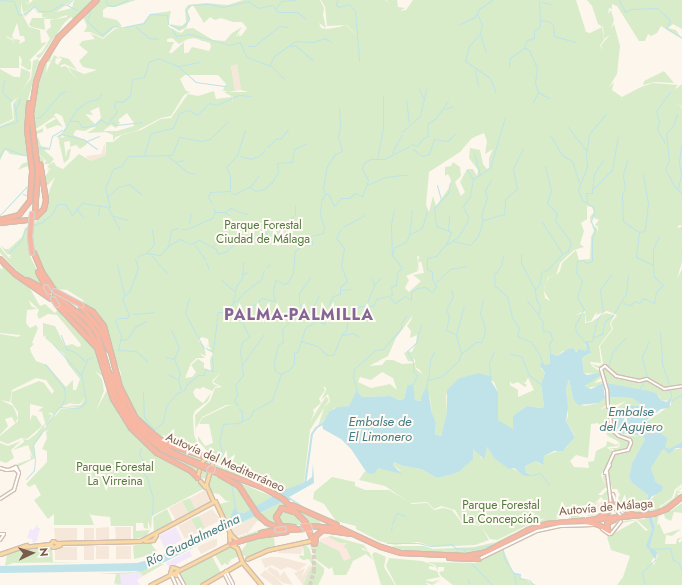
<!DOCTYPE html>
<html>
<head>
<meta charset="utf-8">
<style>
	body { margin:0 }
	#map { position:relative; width:682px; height:585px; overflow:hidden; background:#fdf6ec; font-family:Jost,sans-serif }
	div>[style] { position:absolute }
	.residential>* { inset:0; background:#f5e8da }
	.commercial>* { inset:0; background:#fde8e0 }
	.education>* { inset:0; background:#f3e8fa }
	.green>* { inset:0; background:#d8ecc9 }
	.water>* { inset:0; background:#bfe3e8 }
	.stream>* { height:1px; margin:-0.5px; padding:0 0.5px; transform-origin:0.5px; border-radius:0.5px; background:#bfe3e8 }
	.canal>* { height:2px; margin:-1px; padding:0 1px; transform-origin:1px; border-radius:1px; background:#bfe3e8 }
	.highway-tunnel>* { height:4px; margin-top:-2px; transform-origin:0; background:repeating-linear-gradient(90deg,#dcd0c4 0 4px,transparent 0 6px) }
	.roads { filter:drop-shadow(1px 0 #d1beb0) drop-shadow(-1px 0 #d1beb0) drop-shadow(0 1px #d1beb0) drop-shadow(0 -1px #d1beb0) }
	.minor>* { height:2px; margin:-1px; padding:0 1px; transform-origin:1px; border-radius:1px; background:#fff }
	.major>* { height:3px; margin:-1.5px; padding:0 1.5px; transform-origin:1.5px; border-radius:1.5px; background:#fbd9a5 }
	.highway>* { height:4px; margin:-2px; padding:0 2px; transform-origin:2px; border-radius:2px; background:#f7b7a3 }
	.bridges { filter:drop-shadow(1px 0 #dad1cd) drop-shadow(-1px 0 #dad1cd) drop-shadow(0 1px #dad1cd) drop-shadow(0 -1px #dad1cd) }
	.highway-bridge>* { height:4px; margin:-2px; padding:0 2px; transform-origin:2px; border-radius:2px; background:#f7b7a3 }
	span { translate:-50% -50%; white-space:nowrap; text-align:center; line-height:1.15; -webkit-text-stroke:4px #fffaf3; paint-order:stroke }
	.park-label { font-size:12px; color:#537a41 }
	.street-label { font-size:12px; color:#7a5c4d }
	.water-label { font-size:13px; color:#437c86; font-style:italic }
	.district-label { font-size:16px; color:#846695; font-weight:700; letter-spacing:1px }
	.north { position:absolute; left:12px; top:533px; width:40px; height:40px; -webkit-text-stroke:3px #fffaf3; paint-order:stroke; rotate:86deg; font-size:11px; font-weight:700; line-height:16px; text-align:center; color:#7a5c4d }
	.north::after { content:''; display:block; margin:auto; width:14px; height:18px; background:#7a5c4d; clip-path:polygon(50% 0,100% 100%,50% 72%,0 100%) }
</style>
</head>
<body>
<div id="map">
	<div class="residential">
		<i style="clip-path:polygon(237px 64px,241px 90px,235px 91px,231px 65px)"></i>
		<i style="clip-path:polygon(105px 143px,106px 155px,91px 161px,87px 158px,86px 156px,101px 154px)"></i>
		<i style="clip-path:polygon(205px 490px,211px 501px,196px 511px,190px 498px)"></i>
		<i style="clip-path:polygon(182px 501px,189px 514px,176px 521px,169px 508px)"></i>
		<i style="clip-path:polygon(598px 501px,599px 503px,590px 509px,590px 512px,603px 500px,605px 502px,594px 516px,584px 516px,585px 510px)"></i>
		<i style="clip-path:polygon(212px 509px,221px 520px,205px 528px,199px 516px)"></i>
		<i style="clip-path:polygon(257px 517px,258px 520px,248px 533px,234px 537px,230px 530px)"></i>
		<i style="clip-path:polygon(191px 519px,198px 532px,185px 539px,178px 526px)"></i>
		<i style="clip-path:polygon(109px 527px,109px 540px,96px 541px,96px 528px)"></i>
		<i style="clip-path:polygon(115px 527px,131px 527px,131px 540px,116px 540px)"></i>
		<i style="clip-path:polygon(54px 528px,77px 528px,77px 541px,57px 541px,55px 539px)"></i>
		<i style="clip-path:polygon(84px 528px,94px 528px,94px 541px,84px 541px)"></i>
		<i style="clip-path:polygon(214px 539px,217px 539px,217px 546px,201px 554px,197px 547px)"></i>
		<i style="clip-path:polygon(307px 544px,308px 547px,303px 548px,301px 554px,278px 553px,279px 549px)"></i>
		<i style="clip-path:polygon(84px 546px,94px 546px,94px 560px,84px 560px)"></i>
		<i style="clip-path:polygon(96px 546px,109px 546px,109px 559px,96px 559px)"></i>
		<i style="clip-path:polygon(116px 546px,131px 546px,131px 559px,116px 559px)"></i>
		<i style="clip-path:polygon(57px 547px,77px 547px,77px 560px,55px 560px,55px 549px)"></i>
		<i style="clip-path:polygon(270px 557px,280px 557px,307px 564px,298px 571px,288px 567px,281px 570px,272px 565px,265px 568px,261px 559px)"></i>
		<i style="clip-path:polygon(310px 564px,311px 569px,303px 585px,294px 573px,305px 568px,302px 577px)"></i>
		<i style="clip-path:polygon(270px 567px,278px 571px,280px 576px,284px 571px,293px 585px,283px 583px,267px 570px)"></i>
		<i style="clip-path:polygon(265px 570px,275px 577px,283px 585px,273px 585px,260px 575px)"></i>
	</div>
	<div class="commercial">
		<i style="clip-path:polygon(331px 536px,364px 545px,359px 545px,353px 555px,351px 567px,346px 575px,335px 575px,332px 567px,329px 569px,320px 561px,320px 539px)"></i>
	</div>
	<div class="education">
		<i style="clip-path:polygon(38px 524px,38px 528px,40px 528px,37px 541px,33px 543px,32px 539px,27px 538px,30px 529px,33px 530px)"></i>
		<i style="clip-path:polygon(176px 527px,182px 540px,165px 549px,159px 536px)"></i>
		<i style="clip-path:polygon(190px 551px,192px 556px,169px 568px,166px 563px)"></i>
		<i style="clip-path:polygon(140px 572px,143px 576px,137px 580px,140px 585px,116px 585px,116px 574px)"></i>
	</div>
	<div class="green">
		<i style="clip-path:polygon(evenodd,0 0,29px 0,29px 4px,26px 2px,27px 4px,30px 3px,33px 0,72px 0,68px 4px,63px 4px,51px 10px,63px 4px,66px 5px,56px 12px,72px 8px,74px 0,136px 0,115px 7px,107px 7px,103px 10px,103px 17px,117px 20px,122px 26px,114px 28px,103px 38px,90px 32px,84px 32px,87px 26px,83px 17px,79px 19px,54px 48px,50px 62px,45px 61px,53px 48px,75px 21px,71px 17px,65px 22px,40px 58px,38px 58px,36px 56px,42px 52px,50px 39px,46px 31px,51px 27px,50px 20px,67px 17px,67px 15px,55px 19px,44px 19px,45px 30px,32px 27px,29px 25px,32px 18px,48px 18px,42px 17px,42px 13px,38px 13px,36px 11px,34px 8px,25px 17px,24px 14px,33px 7px,34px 7px,36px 10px,39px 12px,51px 11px,39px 11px,34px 6px,23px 13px,21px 2px,21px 12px,29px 27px,40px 30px,41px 43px,47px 42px,29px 61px,31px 61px,31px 69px,28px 70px,21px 65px,22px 60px,19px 55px,19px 68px,0 68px,0 0,17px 23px,20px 36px,24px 36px,25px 41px,19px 44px,20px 40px,14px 39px,13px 45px,14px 41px,6px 37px,7px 28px,6px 36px,14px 40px,12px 36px,17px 23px)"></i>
		<i style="clip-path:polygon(evenodd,243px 0,320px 0,324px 8px,323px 15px,326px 28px,319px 23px,321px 28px,327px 29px,339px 27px,346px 25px,357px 36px,347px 25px,327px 26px,325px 7px,321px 0,385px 0,391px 4px,386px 0,397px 0,398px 7px,405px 8px,400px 11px,406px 10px,413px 0,576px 0,586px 32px,590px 33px,602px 27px,604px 40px,600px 45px,603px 51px,601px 45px,610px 35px,604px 39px,603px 27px,598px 24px,592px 6px,587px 0,604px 0,603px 8px,604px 0,682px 0,682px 29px,673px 24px,668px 28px,676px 30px,682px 39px,661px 26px,657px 33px,651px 36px,648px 34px,645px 41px,639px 41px,617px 6px,612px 4px,612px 9px,609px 8px,608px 14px,611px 10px,614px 20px,611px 29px,614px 24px,620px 46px,617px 74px,609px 87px,614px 82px,612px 90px,622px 97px,641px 87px,653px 83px,678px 85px,676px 87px,676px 89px,682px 84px,682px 106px,673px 102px,681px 106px,682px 110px,682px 226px,679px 225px,677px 228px,682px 227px,682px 262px,677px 279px,682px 269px,682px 385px,665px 389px,647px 378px,637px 380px,617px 375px,606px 366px,600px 369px,594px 366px,591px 364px,599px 366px,603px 364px,600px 346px,613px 329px,611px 323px,617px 315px,607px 311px,596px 315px,597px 311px,591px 321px,586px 322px,585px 311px,575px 315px,585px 313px,585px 323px,591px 322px,606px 313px,615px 315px,610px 323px,612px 329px,599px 346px,601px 363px,590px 362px,592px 366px,598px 370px,605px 367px,616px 376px,636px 381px,649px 380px,665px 390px,682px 387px,682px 442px,667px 451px,682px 448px,682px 484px,675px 489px,672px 498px,660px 506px,657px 526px,659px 523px,664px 534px,681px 529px,672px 536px,666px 535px,665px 544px,676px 544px,677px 539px,682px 537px,678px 541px,680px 543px,682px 540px,682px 585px,617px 585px,623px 577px,630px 556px,611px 550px,607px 537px,636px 521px,646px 531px,648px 530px,637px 520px,622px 523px,623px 521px,645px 519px,645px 514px,632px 514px,617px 503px,614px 496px,613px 493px,618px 498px,620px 495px,617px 489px,612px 489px,608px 470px,615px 452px,613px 449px,609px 448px,619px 448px,617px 448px,619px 447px,620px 444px,619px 442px,608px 436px,598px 423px,591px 424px,588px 458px,576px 455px,570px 461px,574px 467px,589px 468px,588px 462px,594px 461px,596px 451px,606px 446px,607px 441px,616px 445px,619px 443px,618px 446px,608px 447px,607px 448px,613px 451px,612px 457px,601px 475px,606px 487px,598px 495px,602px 495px,607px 490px,603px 477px,604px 474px,611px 489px,611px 496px,606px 503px,601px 497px,590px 508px,579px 512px,579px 518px,571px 519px,569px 506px,556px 520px,537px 524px,516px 532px,546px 518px,538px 520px,497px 540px,490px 539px,480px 525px,462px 522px,455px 510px,441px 506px,434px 509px,427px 502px,410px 503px,385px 486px,359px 480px,365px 471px,367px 473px,378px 468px,401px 471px,393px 465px,394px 462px,403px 466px,421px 469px,437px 478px,450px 475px,459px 472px,472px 459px,473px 449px,478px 452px,482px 459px,487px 447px,494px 458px,517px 471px,531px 474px,526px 472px,525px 466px,536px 461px,542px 465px,544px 456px,566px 448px,575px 436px,566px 421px,568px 416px,566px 389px,569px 379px,573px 399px,584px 406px,599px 403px,605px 398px,606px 405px,600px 410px,608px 406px,612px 409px,608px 421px,608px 425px,618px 437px,611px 428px,611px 412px,626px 401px,616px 405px,608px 404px,609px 397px,632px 398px,644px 406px,629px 405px,614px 415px,613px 419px,625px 435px,642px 436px,645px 439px,632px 463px,629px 477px,632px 483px,648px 495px,645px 508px,652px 530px,648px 549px,655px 556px,651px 562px,654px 565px,658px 555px,650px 547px,655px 527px,649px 502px,663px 486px,656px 482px,651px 468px,668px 438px,663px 435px,658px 425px,646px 422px,671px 405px,671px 401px,661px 400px,659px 396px,645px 390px,608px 384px,603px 376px,594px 383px,604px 381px,599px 386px,585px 388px,588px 383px,604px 372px,597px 374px,584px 373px,582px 358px,590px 354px,588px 342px,585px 345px,588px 349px,585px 351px,563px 351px,557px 356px,550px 353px,551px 364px,541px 368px,545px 373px,541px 384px,544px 407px,540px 408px,527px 406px,518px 412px,513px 429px,503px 425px,498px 420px,498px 392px,494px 382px,477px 374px,459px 378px,446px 395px,447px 412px,441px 436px,435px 434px,436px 422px,432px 413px,430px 398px,425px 390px,423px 401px,415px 400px,412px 386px,407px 386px,404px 399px,399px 400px,390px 396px,362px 397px,358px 391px,349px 406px,334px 408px,318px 427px,324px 408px,330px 401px,328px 394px,321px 400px,326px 390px,326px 388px,323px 386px,325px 390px,319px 399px,321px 403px,313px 410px,314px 413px,310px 422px,326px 396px,329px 400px,310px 430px,304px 483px,278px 494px,259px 484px,213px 467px,215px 463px,222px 467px,198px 441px,198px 436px,205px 446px,213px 443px,209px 424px,199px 424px,202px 418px,227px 406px,234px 406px,226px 405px,202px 417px,196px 428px,196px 437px,195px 415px,210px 401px,215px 388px,222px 387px,213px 382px,221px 372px,212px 381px,213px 384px,219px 386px,215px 387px,212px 391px,203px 387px,200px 389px,196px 388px,193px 392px,195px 397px,203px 403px,211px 393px,208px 401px,195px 411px,193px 416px,194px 435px,200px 449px,196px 450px,175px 438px,161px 435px,164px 439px,161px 438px,133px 410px,119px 379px,121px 373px,117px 363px,120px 373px,118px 376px,109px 332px,95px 312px,85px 305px,83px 300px,67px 290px,56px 289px,42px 269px,36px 253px,30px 256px,45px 287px,21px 275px,0 253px,0 247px,9px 258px,13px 257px,9px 257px,11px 255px,7px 254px,0 245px,5px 249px,9px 249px,22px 237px,25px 228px,35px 223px,39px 216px,55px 177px,48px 185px,45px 183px,44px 178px,49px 171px,47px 168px,52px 171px,47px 166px,54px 162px,56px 166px,63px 169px,79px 154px,91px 161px,106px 155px,106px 142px,113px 142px,122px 135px,141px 130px,161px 119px,171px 118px,188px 94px,198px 96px,214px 91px,216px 99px,232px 97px,232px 102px,233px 97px,224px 92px,248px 92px,241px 90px,237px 64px,231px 66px,235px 91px,228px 92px,219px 89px,223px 90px,226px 84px,218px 75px,185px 75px,180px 79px,186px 91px,190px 92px,184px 95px,171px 116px,161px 118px,136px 131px,124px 134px,116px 137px,118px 134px,113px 141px,113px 135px,106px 132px,87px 133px,95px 128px,96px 125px,85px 131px,76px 130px,73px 135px,87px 141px,87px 144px,80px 149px,76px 145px,70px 147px,70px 141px,64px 142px,66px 158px,67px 151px,71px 148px,69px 159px,64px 163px,59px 142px,60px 138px,65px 137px,62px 135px,59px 140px,58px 138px,66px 127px,62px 116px,56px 113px,54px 115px,63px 127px,58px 125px,47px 129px,45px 125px,56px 119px,54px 117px,36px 129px,37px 131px,43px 128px,43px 132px,35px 134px,33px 110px,36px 90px,45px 63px,47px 64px,46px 73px,54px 55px,60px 59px,56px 58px,55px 63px,58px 65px,62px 59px,58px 56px,69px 59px,77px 70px,65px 64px,61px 65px,60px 67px,66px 66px,78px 81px,68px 67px,84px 74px,97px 70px,83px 67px,79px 61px,88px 52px,79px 45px,82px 41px,95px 39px,90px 33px,103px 39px,115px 29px,143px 23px,150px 14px,171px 11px,168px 25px,169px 27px,178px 32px,182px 33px,185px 29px,193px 28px,213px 40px,225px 41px,232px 33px,242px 27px,236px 36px,243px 39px,238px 37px,237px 35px,241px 33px,238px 36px,241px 36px,247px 28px,242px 22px,233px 22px,221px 18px,215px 20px,210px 17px,204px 23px,193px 5px,187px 10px,190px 18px,186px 28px,179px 31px,169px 24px,182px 26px,186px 22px,185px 9px,188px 5px,206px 3px,228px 5px,243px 0,172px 38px,179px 44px,188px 39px,194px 38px,210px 43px,211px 47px,209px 51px,192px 47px,188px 53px,185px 50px,187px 53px,184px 53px,184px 42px,172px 53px,169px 53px,174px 42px,167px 42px,167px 39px,172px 38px,243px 0,99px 107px,101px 118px,95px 124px,85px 114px,93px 115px,90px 111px,99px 107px,243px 0,127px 113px,134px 123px,134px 126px,117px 131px,103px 131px,111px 125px,116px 128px,120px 123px,118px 120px,127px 113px,243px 0,484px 133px,487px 141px,485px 154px,493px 149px,489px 158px,489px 168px,487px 169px,483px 164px,480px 150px,470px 148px,469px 158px,478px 170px,477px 176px,473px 169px,467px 169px,460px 182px,465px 192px,461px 196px,455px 182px,461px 176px,460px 167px,453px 162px,451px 166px,445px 167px,445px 176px,448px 174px,451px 180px,449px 188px,436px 206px,433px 196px,429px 212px,426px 205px,429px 172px,460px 152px,472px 138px,484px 133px,243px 0,587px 206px,592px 207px,594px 212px,590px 217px,591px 225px,592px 217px,599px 220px,595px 225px,598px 227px,598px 233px,597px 228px,592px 225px,594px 231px,591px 237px,590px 259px,579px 260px,576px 250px,562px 263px,560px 271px,556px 275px,549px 277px,545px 286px,544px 291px,550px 301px,545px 298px,544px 291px,548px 277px,556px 275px,560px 263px,574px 250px,584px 247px,580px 244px,584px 231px,581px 223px,587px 219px,587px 206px,243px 0,417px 255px,420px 258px,418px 259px,419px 263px,421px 261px,424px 273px,413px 275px,421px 281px,409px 292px,405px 288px,409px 280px,406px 276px,418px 271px,417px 267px,419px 270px,417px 255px,243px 0,413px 315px,410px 322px,407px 326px,411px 331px,410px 338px,417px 335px,416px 343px,412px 352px,408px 351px,404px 353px,408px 361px,414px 362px,412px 358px,415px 360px,415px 367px,420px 370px,422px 374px,416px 369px,415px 363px,402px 364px,393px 360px,386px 360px,382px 365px,369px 366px,388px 356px,396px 338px,413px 315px,243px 0,202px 337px,208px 339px,209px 345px,205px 347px,209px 346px,211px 350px,206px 350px,213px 352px,210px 360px,211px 371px,204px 368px,204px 363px,198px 359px,191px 365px,196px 372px,192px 377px,185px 378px,191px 363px,197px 358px,205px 358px,199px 353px,206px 356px,204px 346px,198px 340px,202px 337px,243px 0,382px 372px,393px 378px,397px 390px,390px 384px,371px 388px,358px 382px,360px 377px,371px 380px,382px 372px,243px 0,528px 378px,534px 390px,518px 397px,518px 390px,510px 385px,510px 381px,512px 384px,518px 382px,525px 387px,527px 385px,522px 382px,525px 383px,528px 378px)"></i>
		<i style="clip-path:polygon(37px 59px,39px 60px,27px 103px,27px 140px,38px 137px,41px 146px,50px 148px,44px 150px,54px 159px,50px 164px,44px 164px,46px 161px,39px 154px,35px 153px,31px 156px,35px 154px,38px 154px,44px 160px,43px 164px,39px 164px,37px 155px,32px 156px,30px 165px,18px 170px,22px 164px,29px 161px,27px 160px,30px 157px,10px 154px,5px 149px,0 161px,0 126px,14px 120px,13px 104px,31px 78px,33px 61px)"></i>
		<i style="clip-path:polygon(21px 68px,30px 72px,30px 77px,20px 95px,11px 103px,13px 119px,0 125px,0 69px,14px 77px,20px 77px)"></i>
		<i style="clip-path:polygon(664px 71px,674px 83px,655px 82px,643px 85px,644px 81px)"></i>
		<i style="clip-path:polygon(evenodd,0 262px,29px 287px,40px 306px,45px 304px,55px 313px,58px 309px,51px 301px,55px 304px,63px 317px,95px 347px,105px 378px,95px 371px,102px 379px,104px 391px,96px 411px,108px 388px,119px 416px,140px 440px,153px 452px,184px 468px,205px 488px,152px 516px,151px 530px,148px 521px,148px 529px,144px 528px,143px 523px,136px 523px,136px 531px,150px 530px,146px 536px,133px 540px,133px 526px,111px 526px,110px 517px,91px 515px,89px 512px,94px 525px,54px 525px,54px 514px,48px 519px,34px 500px,41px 495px,35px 484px,29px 487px,26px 484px,47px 462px,47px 451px,42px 449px,47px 438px,46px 432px,50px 429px,44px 432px,49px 421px,57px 414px,61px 409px,74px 408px,77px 407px,63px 406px,81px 405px,85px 397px,80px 404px,70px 404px,76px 401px,63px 406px,51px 418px,53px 415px,52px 413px,48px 413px,52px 415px,46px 426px,42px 412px,38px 411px,43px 407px,30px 404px,30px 421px,32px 415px,36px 416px,42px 426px,27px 439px,21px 438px,8px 444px,0 441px,0 436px,18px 421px,18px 412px,11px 402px,12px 392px,39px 381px,44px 383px,52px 394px,54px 391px,46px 380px,36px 378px,12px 390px,10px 402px,1px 400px,13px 406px,18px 418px,15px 423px,12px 417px,5px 419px,8px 426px,0 435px,0 334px,18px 337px,21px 335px,0 333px,0 268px,3px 270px,0 262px,29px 300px,39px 310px,37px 315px,39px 319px,48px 314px,57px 315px,80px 343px,81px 346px,78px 347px,72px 344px,65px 346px,55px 326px,43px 323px,43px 337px,46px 335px,45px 338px,64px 354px,68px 364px,80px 379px,76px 390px,73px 390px,73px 380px,66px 387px,47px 365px,36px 361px,31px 352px,30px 348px,34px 344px,32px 343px,38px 328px,36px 325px,30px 328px,26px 323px,27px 310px,37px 309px,31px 306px,29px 300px)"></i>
		<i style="clip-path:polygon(45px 423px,43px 433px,34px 445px,35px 458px,18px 467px,17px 464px,31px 459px,30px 454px,33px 458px,28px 445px,13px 450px,24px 442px,23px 439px,28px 440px,36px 434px)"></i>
		<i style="clip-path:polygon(141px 427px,172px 448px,202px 458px,201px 461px,209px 458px,212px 461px,211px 466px,164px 445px)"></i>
		<i style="clip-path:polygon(21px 441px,11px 450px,14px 458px,6px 463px,0 461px,0 443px,8px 446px)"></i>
		<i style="clip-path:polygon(182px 462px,209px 472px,206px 478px,200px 479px,198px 469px,196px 474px)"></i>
		<i style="clip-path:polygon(211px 473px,238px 488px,252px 504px,244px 490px,233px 480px,273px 497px,244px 513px,238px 512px,235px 506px,231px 518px,226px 522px,218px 508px,220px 504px,231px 501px,226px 501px,219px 494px,211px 493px,207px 483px)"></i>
		<i style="clip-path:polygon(332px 477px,355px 482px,355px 486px,365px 490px,389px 490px,412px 504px,427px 503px,434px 510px,443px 508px,452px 510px,462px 523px,481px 526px,489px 540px,475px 545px,435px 547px,418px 542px,395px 545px,379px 541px,356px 529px,356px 526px,336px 521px,324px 504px,313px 499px,314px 492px)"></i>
		<i style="clip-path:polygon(682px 486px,678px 488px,677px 491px,677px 492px,679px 489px,681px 488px,682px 488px,678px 491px,682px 493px,677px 493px,679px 496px,682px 495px,666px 508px,668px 512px,671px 511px,682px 503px,682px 513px,674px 512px,671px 521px,665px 518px,662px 506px,674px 498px,677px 489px,679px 487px)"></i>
		<i style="clip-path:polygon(190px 498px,196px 511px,189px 514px,182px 501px)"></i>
		<i style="clip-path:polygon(282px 502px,289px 507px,279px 509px,275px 519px,283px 527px,269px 523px,259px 514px)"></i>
		<i style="clip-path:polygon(167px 509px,173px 522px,154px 532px,153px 517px)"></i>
		<i style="clip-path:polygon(282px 509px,293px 513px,302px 525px,285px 526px,279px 523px,278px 513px)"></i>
		<i style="clip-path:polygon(297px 509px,309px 515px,334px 525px,322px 521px,319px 521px,321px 524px,308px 524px)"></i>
		<i style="clip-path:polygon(257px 515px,275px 529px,236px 538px,268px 527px,254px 518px,230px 530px)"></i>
		<i style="clip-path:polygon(199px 516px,205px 528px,198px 532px,191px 519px)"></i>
		<i style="clip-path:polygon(514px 533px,497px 544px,484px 550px,469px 554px,391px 549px,393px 546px,424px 546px,433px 549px,474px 547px,496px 542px)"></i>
		<i style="clip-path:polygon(274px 536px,275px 546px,248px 558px,243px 555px,241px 551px,249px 541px)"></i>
		<i style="clip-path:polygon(331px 536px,364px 545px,368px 551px,363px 548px,361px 549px,369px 552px,373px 560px,366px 554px,353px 561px,346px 575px,334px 575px,332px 567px,329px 569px,315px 559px,309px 543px,315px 544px,317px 540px,339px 551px,344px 561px,351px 558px,346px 548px,343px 547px,347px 543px,340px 543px,328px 537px)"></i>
		<i style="clip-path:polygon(149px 541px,158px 553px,134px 559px,133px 546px)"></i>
		<i style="clip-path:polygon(303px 544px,309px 548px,313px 559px,324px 568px,324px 573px,318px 585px,303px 585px,312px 565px,309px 559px,303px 560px,299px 557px,300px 555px,304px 556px)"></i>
		<i style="clip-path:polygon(234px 546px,239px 554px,237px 557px,230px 560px,231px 563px,228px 561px,229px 564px,227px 565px,225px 563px,222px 566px,215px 555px)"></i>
		<i style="clip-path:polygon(49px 547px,52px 549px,53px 563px,86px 562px,13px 563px,5px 566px,7px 554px,22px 549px)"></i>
		<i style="clip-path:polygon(503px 549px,513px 572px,520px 574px,521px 578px,536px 585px,453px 585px,441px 576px,439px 572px,444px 571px,444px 567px,438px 567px,438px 571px,435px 565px,427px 562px,475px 563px)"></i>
		<i style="clip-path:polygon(375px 552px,386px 557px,384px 567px,395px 585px,381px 585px,372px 554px)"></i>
		<i style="clip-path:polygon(212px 556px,221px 573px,199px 585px,185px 585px,180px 573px)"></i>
		<i style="clip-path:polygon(389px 558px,422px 561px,433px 565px,435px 567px,429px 566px,429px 569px,437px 571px,440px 577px,425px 580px,432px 582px,441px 579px,433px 584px,442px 581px,432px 585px,425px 582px,428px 585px,396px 585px,386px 566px)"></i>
		<i style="clip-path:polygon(161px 564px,164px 564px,143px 576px,140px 572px,120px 574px,121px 585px,116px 583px,114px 585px,116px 574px,96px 574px,136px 572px)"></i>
	</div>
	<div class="water">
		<i style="clip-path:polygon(588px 341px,591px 353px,582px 358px,584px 373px,587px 375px,605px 372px,585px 386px,591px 389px,603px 383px,605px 398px,599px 403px,578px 405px,573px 399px,569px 379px,566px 389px,568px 408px,566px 421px,575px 437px,563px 451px,554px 451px,544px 456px,543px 465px,536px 461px,525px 466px,526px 472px,532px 476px,524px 476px,514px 468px,509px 469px,494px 458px,487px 447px,484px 459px,473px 449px,473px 459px,459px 472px,450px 475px,437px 478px,421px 469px,403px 466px,394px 462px,393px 465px,402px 474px,378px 468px,374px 474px,367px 473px,351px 449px,341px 439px,323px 429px,322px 424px,329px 412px,337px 407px,349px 406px,357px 390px,362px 397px,390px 396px,399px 400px,404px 399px,407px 386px,413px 384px,415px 400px,422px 401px,421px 398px,427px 385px,432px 413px,436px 422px,435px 434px,441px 436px,447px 412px,447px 390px,459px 378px,479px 373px,492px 377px,491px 381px,498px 392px,498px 420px,513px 429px,513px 417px,518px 412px,527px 406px,540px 408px,544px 407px,541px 384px,545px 373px,540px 365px,543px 361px,544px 365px,550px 364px,550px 353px,557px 356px,568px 349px,573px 348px,576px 352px,580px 349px,585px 351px,587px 349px,585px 342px)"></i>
		<i style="clip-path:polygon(606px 383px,645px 390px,656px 393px,661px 400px,667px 402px,672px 396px,669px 408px,661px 409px,646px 421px,658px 425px,663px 435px,668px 438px,665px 447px,669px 449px,682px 442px,682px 448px,676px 448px,669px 454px,664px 449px,662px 450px,651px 468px,656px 482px,663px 486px,662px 491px,651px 497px,649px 507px,655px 527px,650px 547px,657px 552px,656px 560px,646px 546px,652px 530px,645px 508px,648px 495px,632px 483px,629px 477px,632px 463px,645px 439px,642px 436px,621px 433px,613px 422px,613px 414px,617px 410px,629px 405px,643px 406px,632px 398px,609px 397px)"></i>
		<i style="clip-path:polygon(313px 463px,314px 483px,289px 497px,315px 514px,291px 500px,282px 502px,165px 562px,142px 571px,0 573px,0 566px,137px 563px,155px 558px,229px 521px,235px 506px,238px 512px,244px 513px,284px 490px,306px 482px,312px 477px)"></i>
	</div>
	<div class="stream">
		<i style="left:0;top:0;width:14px;rotate:4deg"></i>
		<i style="left:14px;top:1px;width:14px;rotate:73deg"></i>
		<i style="left:18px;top:14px;width:4px;rotate:14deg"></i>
		<i style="left:105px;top:0;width:6px;rotate:59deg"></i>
		<i style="left:108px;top:5px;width:5px;rotate:11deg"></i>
		<i style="left:113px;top:6px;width:16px;rotate:-22deg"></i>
		<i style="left:337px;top:0;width:5px;rotate:101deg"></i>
		<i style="left:336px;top:5px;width:4px;rotate:34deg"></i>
		<i style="left:339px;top:7px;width:10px;rotate:-17deg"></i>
		<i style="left:349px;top:4px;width:9px;rotate:49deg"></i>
		<i style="left:355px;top:11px;width:24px;rotate:85deg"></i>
		<i style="left:619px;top:0;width:13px;rotate:63deg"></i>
		<i style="left:625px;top:12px;width:6px;rotate:-31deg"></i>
		<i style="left:630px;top:9px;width:27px;rotate:-2deg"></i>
		<i style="left:657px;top:8px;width:16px;rotate:43deg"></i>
		<i style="left:669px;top:19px;width:3px;rotate:72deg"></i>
		<i style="left:670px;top:22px;width:7px;rotate:124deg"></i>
		<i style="left:666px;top:28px;width:19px;rotate:32deg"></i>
		<i style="left:542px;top:2px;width:9px;rotate:13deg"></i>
		<i style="left:67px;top:5px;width:11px;rotate:27deg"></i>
		<i style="left:276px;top:8px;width:9px;rotate:-54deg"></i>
		<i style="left:281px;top:1px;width:14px;rotate:-4deg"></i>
		<i style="left:88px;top:11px;width:3px;rotate:45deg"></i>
		<i style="left:90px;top:13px;width:9px;rotate:111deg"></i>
		<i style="left:87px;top:21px;width:21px;rotate:43deg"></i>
		<i style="left:102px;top:35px;width:14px;rotate:-39deg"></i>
		<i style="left:113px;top:26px;width:8px;rotate:7deg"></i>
		<i style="left:477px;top:13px;width:13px;rotate:67deg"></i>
		<i style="left:482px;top:25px;width:9px;rotate:103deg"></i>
		<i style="left:480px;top:34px;width:16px;rotate:133deg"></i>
		<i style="left:469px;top:46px;width:16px;rotate:105deg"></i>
		<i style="left:465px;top:61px;width:29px;rotate:34deg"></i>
		<i style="left:489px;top:77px;width:11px;rotate:63deg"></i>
		<i style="left:23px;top:14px;width:14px;rotate:-36deg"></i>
		<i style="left:34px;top:6px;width:7px;rotate:45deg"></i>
		<i style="left:39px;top:11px;width:11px"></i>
		<i style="left:50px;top:11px;width:14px;rotate:-30deg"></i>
		<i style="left:62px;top:4px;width:5px;rotate:11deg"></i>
		<i style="left:67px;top:5px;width:7px;rotate:-45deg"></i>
		<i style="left:541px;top:20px;width:7px;rotate:8deg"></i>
		<i style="left:548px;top:21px;width:6px;rotate:39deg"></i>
		<i style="left:553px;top:25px;width:11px;rotate:85deg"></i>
		<i style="left:554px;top:36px;width:22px;rotate:16deg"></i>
		<i style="left:460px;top:24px;width:17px;rotate:-25deg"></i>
		<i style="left:475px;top:17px;width:9px;rotate:-63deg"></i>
		<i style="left:479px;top:9px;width:16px;rotate:-35deg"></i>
		<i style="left:170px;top:25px;width:9px;rotate:21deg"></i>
		<i style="left:178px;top:28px;width:8px;rotate:-23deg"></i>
		<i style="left:185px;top:25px;width:7px;rotate:-56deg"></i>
		<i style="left:189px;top:19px;width:9px;rotate:-111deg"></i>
		<i style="left:186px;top:11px;width:7px;rotate:-56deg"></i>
		<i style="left:190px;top:5px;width:19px;rotate:-3deg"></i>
		<i style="left:209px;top:4px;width:14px;rotate:12deg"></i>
		<i style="left:223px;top:7px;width:26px;rotate:-13deg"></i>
		<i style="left:248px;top:1px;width:12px;rotate:35deg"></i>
		<i style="left:258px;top:8px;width:14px;rotate:-12deg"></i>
		<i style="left:272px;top:5px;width:9px;rotate:49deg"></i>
		<i style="left:278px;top:12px;width:19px"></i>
		<i style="left:297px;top:12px;width:11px;rotate:38deg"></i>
		<i style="left:124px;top:27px;width:20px;rotate:-11deg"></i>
		<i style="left:144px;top:23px;width:11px;rotate:-56deg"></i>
		<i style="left:150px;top:14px;width:17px;rotate:3deg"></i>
		<i style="left:167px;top:15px;width:9px;rotate:84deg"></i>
		<i style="left:136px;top:27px;width:17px;rotate:40deg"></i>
		<i style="left:149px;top:38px;width:9px;rotate:6deg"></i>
		<i style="left:172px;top:29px;width:8px;rotate:60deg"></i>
		<i style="left:176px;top:36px;width:14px;rotate:-8deg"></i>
		<i style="left:190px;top:34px;width:41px;rotate:15.4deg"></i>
		<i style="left:230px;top:45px;width:10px;rotate:-17deg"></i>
		<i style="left:240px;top:42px;width:16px;rotate:68deg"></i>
		<i style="left:480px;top:34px;width:19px;rotate:72deg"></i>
		<i style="left:357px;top:36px;width:25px;rotate:85deg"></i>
		<i style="left:248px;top:46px;width:6px"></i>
		<i style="left:254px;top:46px;width:33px;rotate:-38deg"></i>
		<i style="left:280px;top:26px;width:8px;rotate:7deg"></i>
		<i style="left:290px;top:46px;width:5px;rotate:-11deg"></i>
		<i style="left:295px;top:45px;width:23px;rotate:41deg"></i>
		<i style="left:525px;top:48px;width:4px;rotate:27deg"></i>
		<i style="left:529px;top:50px;width:20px;rotate:66deg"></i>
		<i style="left:537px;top:68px;width:15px;rotate:98deg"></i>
		<i style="left:535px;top:83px;width:9px;rotate:72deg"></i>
		<i style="left:538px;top:92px;width:13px;rotate:29deg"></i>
		<i style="left:247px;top:57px;width:26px;rotate:21deg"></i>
		<i style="left:271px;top:66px;width:18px;rotate:45deg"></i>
		<i style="left:270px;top:65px;width:9px;rotate:-69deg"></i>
		<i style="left:273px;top:57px;width:27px;rotate:-36deg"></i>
		<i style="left:295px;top:41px;width:18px;rotate:3deg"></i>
		<i style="left:313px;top:42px;width:13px;rotate:-18deg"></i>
		<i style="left:325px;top:38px;width:7px;rotate:34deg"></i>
		<i style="left:179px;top:66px;width:21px;rotate:-11deg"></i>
		<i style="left:509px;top:67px;width:9px;rotate:-84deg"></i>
		<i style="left:510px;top:58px;width:17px;rotate:-36deg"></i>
		<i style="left:524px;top:48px;width:9px;rotate:-69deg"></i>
		<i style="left:527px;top:40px;width:7px;rotate:-16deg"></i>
		<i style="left:534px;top:38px;width:6px;rotate:-90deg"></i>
		<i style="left:534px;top:32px;width:8px;rotate:-45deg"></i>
		<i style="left:540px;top:26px;width:26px;rotate:-92deg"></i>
		<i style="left:475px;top:70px;width:16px;rotate:79deg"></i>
		<i style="left:4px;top:80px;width:11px;rotate:100deg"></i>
		<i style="left:2px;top:91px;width:13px;rotate:48deg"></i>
		<i style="left:494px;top:88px;width:4px;rotate:76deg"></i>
		<i style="left:419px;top:89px;width:10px;rotate:66deg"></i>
		<i style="left:406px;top:99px;width:23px;rotate:83deg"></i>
		<i style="left:533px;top:102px;width:11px;rotate:-63deg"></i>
		<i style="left:14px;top:104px;width:17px;rotate:80deg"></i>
		<i style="left:444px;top:109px;width:9px;rotate:-18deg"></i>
		<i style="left:15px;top:111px;width:13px;rotate:-67deg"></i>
		<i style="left:677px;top:114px;width:13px;rotate:108deg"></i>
		<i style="left:673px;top:126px;width:10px;rotate:135deg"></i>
		<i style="left:666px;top:133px;width:27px;rotate:84deg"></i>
		<i style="left:669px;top:160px;width:10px;rotate:114deg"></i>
		<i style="left:665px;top:169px;width:21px;rotate:61deg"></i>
		<i style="left:675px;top:187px;width:9px;rotate:41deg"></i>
		<i style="left:36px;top:118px;width:4px;rotate:-14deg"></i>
		<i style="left:40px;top:117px;width:32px;rotate:-49deg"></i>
		<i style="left:61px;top:93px;width:5px;rotate:-22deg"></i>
		<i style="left:70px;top:121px;width:8px"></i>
		<i style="left:78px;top:121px;width:7px;rotate:56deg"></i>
		<i style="left:82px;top:127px;width:12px;rotate:-5deg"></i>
		<i style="left:94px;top:126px;width:10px;rotate:-45deg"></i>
		<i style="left:101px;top:119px;width:8px;rotate:40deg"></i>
		<i style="left:107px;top:124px;width:16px;rotate:-52deg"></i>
		<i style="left:117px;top:111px;width:6px;rotate:-121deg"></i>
		<i style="left:114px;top:106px;width:5px;rotate:-79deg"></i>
		<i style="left:115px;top:101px;width:7px;rotate:8deg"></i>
		<i style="left:122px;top:102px;width:10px;rotate:-37deg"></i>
		<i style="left:130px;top:96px;width:17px;rotate:-83deg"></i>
		<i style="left:132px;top:79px;width:12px;rotate:-9deg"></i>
		<i style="left:144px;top:77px;width:16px;rotate:-72deg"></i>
		<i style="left:149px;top:62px;width:10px;rotate:-24deg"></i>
		<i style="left:158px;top:58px;width:22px;rotate:22deg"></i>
		<i style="left:178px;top:66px;width:24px;rotate:42deg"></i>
		<i style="left:196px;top:82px;width:30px;rotate:8deg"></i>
		<i style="left:111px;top:122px;width:7px;rotate:27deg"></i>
		<i style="left:117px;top:125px;width:25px;rotate:-7deg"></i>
		<i style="left:383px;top:125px;width:29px;rotate:-90deg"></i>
		<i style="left:0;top:127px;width:19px;rotate:-18deg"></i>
		<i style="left:568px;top:127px;width:29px;rotate:52deg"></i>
		<i style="left:64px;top:130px;width:23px;rotate:-59deg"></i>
		<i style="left:76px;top:110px;width:13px;rotate:-39deg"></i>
		<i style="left:86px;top:102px;width:12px;rotate:-14deg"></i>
		<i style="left:98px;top:99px;width:6px;rotate:-59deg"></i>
		<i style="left:402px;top:132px;width:24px;rotate:-42deg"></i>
		<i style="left:420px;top:116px;width:28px;rotate:-77deg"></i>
		<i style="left:550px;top:135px;width:23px;rotate:59deg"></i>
		<i style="left:562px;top:155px;width:12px;rotate:31deg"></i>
		<i style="left:572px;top:161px;width:22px;rotate:72deg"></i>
		<i style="left:57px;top:136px;width:4px;rotate:-27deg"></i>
		<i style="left:61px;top:134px;width:23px;rotate:13deg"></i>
		<i style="left:83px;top:139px;width:17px;rotate:36deg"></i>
		<i style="left:87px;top:141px;width:13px;rotate:-23deg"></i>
		<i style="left:665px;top:143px;width:16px;rotate:-120deg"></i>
		<i style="left:657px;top:129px;width:7px;rotate:-74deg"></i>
		<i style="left:659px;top:122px;width:11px;rotate:-105deg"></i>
		<i style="left:656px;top:111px;width:24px;rotate:-54deg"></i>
		<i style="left:411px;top:144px;width:6px;rotate:18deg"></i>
		<i style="left:417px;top:146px;width:10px;rotate:-53deg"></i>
		<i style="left:423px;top:138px;width:5px;rotate:-22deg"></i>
		<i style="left:428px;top:136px;width:12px;rotate:-95deg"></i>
		<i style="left:427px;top:124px;width:9px;rotate:-32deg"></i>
		<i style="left:435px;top:119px;width:22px;rotate:-54deg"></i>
		<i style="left:36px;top:147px;width:13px;rotate:9deg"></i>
		<i style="left:49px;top:149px;width:13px;rotate:-77deg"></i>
		<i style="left:52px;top:136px;width:12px;rotate:-31deg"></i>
		<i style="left:267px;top:147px;width:12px;rotate:-42deg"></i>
		<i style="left:276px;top:139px;width:5px;rotate:-11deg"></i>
		<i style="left:281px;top:138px;width:11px;rotate:-52deg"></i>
		<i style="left:413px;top:149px;width:11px;rotate:38deg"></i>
		<i style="left:422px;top:156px;width:7px;rotate:-16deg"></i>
		<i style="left:429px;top:154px;width:16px;rotate:-72deg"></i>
		<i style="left:434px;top:139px;width:13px;rotate:9deg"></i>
		<i style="left:447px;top:141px;width:11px;rotate:-41deg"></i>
		<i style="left:392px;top:153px;width:21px;rotate:-62deg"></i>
		<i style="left:474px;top:153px;width:23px;rotate:75deg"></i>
		<i style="left:144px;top:154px;width:22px;rotate:-72deg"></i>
		<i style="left:151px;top:133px;width:23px;rotate:-13deg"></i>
		<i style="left:173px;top:128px;width:16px;rotate:-68deg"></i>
		<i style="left:179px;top:113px;width:10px;rotate:-17deg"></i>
		<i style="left:189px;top:110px;width:9px;rotate:32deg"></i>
		<i style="left:197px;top:115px;width:17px;rotate:-45deg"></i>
		<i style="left:209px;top:103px;width:8px;rotate:14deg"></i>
		<i style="left:217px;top:105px;width:23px;rotate:-25deg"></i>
		<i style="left:238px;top:95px;width:13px;rotate:4deg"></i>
		<i style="left:0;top:156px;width:9px;rotate:-58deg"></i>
		<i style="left:5px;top:148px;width:19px;rotate:21deg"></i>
		<i style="left:23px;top:155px;width:5px;rotate:-11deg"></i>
		<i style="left:168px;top:156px;width:25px;rotate:40deg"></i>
		<i style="left:187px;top:172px;width:8px;rotate:14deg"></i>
		<i style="left:240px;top:156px;width:11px;rotate:15deg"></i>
		<i style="left:251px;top:159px;width:11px;rotate:-22deg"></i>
		<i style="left:261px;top:155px;width:6px;rotate:-59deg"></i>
		<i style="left:377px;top:159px;width:33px;rotate:-79deg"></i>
		<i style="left:627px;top:160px;width:16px;rotate:105deg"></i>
		<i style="left:623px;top:175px;width:14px;rotate:82deg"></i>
		<i style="left:625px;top:189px;width:6px;rotate:121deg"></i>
		<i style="left:622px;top:194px;width:27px;rotate:88deg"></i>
		<i style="left:623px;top:221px;width:19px;rotate:35deg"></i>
		<i style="left:639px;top:232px;width:25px;rotate:97deg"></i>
		<i style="left:636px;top:257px;width:19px;rotate:25deg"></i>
		<i style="left:175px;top:162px;width:9px;rotate:-13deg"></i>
		<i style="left:545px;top:166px;width:25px;rotate:76deg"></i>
		<i style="left:551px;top:190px;width:14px;rotate:107deg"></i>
		<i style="left:547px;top:203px;width:14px;rotate:45deg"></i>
		<i style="left:557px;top:213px;width:7px;rotate:106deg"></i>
		<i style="left:555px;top:220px;width:28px;rotate:55deg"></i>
		<i style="left:571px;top:243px;width:9px;rotate:111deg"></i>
		<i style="left:568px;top:251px;width:7px;rotate:153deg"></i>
		<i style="left:562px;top:254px;width:22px;rotate:133deg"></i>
		<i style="left:547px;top:270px;width:6px;rotate:162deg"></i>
		<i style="left:541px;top:272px;width:12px;rotate:95deg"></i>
		<i style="left:540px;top:284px;width:7px;rotate:135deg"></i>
		<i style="left:535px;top:289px;width:11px;rotate:85deg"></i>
		<i style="left:536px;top:300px;width:6px;rotate:51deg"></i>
		<i style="left:540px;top:305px;width:10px;rotate:101deg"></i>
		<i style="left:538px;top:315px;width:9px;rotate:54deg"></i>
		<i style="left:543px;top:322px;width:4px;rotate:104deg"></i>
		<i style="left:542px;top:326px;width:5px;rotate:79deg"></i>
		<i style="left:543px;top:331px;width:7px;rotate:8deg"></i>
		<i style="left:550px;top:332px;width:7px;rotate:74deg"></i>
		<i style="left:552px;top:339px;width:6px;rotate:121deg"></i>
		<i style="left:549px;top:344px;width:9px;rotate:84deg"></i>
		<i style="left:467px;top:170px;width:11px;rotate:56deg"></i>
		<i style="left:404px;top:175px;width:3px"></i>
		<i style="left:367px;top:185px;width:20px;rotate:-24deg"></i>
		<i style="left:385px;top:177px;width:18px;rotate:-6deg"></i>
		<i style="left:437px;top:185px;width:16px;rotate:75deg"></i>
		<i style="left:250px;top:187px;width:15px;rotate:-53deg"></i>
		<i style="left:678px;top:188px;width:13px;rotate:-77deg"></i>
		<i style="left:681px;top:175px;width:12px;rotate:-99deg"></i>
		<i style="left:679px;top:163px;width:18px;rotate:-84deg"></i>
		<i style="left:593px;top:189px;width:27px;rotate:-45deg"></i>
		<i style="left:612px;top:170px;width:34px;rotate:-80deg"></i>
		<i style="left:231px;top:193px;width:4px;rotate:14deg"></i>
		<i style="left:235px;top:194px;width:16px;rotate:-27deg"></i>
		<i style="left:249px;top:187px;width:8px;rotate:30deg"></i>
		<i style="left:256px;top:191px;width:8px;rotate:-14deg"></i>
		<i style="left:264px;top:189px;width:11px;rotate:-41deg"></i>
		<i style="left:272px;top:182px;width:12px;rotate:-59deg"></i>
		<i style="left:278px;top:172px;width:9px;rotate:-96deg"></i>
		<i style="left:277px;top:163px;width:15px;rotate:-4deg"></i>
		<i style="left:292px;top:162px;width:13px;rotate:-81deg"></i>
		<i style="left:294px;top:149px;width:14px;rotate:-25deg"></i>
		<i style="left:23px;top:194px;width:5px;rotate:22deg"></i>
		<i style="left:325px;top:194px;width:3px"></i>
		<i style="left:328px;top:194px;width:13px;rotate:63deg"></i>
		<i style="left:334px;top:206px;width:11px;rotate:-49deg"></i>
		<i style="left:341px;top:198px;width:8px"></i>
		<i style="left:349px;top:198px;width:8px;rotate:-40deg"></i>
		<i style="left:355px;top:193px;width:8px;rotate:23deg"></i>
		<i style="left:362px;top:196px;width:17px;rotate:-69deg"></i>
		<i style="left:368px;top:180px;width:13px;rotate:-117deg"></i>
		<i style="left:362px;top:168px;width:5px;rotate:-68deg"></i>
		<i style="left:364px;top:163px;width:7px;rotate:-34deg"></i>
		<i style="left:370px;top:159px;width:14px"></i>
		<i style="left:384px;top:159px;width:28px;rotate:-27deg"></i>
		<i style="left:107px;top:197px;width:15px;rotate:-42deg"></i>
		<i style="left:118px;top:187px;width:11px;rotate:-15deg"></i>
		<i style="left:129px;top:184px;width:16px;rotate:40deg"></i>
		<i style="left:321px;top:201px;width:8px;rotate:-60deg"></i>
		<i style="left:325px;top:194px;width:6px;rotate:-108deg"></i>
		<i style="left:323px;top:188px;width:22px;rotate:-80deg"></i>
		<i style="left:327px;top:166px;width:14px;rotate:-56deg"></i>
		<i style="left:335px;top:154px;width:8px;rotate:-23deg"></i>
		<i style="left:342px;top:151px;width:15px;rotate:-106deg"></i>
		<i style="left:338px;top:137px;width:10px;rotate:-79deg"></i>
		<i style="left:340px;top:127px;width:19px;rotate:-93deg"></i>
		<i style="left:587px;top:202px;width:9px;rotate:-96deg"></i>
		<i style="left:586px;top:193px;width:6px"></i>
		<i style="left:592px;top:193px;width:19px;rotate:-84deg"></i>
		<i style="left:594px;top:174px;width:17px;rotate:-57deg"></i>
		<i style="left:212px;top:203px;width:7px;rotate:-124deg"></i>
		<i style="left:208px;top:197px;width:5px;rotate:-68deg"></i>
		<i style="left:210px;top:192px;width:20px;rotate:-3deg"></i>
		<i style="left:230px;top:191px;width:16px;rotate:-90deg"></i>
		<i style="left:230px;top:175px;width:9px;rotate:-117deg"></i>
		<i style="left:226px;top:167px;width:16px;rotate:-47deg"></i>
		<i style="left:237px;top:155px;width:26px;rotate:-72deg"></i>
		<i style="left:76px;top:208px;width:11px;rotate:52deg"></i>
		<i style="left:108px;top:208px;width:24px;rotate:62deg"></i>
		<i style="left:215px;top:212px;width:9px"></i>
		<i style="left:224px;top:212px;width:6px;rotate:31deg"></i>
		<i style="left:224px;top:212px;width:8px;rotate:-30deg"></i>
		<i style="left:231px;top:208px;width:10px;rotate:24deg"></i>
		<i style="left:241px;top:213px;width:7px;rotate:8deg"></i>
		<i style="left:0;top:215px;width:42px;rotate:-46.9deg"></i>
		<i style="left:98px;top:216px;width:10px;rotate:-84deg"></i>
		<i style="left:114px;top:216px;width:14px;rotate:17deg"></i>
		<i style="left:483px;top:220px;width:4px;rotate:-117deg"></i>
		<i style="left:481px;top:216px;width:19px;rotate:-72deg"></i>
		<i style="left:487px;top:198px;width:8px;rotate:-104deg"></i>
		<i style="left:485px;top:190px;width:12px;rotate:-59deg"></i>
		<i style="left:542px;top:222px;width:37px;rotate:57deg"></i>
		<i style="left:189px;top:223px;width:10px;rotate:-79deg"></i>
		<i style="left:33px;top:225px;width:9px;rotate:-18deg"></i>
		<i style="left:42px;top:222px;width:13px;rotate:-39deg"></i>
		<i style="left:52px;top:214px;width:11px;rotate:-63deg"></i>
		<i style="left:57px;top:204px;width:8px"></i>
		<i style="left:65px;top:204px;width:13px;rotate:58deg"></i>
		<i style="left:72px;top:215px;width:16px;rotate:-50deg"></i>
		<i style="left:82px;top:203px;width:28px;rotate:8deg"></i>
		<i style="left:110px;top:207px;width:20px;rotate:-105deg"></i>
		<i style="left:105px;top:188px;width:21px;rotate:-67deg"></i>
		<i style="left:113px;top:169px;width:9px;rotate:-21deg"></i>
		<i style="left:121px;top:166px;width:12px;rotate:-55deg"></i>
		<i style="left:128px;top:156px;width:44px;rotate:-1.3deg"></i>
		<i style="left:172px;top:155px;width:19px;rotate:-69deg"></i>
		<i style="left:179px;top:137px;width:23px;rotate:10deg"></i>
		<i style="left:202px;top:141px;width:8px;rotate:-14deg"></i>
		<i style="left:210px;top:139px;width:25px;rotate:-45deg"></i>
		<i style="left:343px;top:227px;width:25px;rotate:-29deg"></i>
		<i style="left:681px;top:227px;width:2px;rotate:63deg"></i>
		<i style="left:181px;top:229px;width:6px"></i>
		<i style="left:187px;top:229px;width:27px;rotate:-24deg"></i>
		<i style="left:212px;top:218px;width:7px;rotate:-63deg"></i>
		<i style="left:215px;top:212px;width:4px;rotate:-117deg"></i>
		<i style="left:448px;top:231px;width:16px;rotate:-86deg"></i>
		<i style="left:639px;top:232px;width:5px;rotate:-11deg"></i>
		<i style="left:644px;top:231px;width:3px;rotate:-72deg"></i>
		<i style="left:645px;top:228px;width:25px;rotate:-83deg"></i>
		<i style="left:648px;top:203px;width:29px;rotate:-100deg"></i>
		<i style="left:266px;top:234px;width:16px;rotate:-83deg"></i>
		<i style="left:410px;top:234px;width:13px;rotate:-27deg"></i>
		<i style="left:422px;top:228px;width:18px;rotate:-74deg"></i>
		<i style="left:454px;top:241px;width:16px;rotate:14deg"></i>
		<i style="left:470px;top:245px;width:12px;rotate:-48deg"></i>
		<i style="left:478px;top:236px;width:17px;rotate:-73deg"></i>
		<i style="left:483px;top:220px;width:22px;rotate:-16deg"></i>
		<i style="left:504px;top:214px;width:15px;rotate:-86deg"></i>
		<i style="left:505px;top:199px;width:16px;rotate:-40deg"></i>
		<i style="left:517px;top:189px;width:21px;rotate:-101deg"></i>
		<i style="left:513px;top:168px;width:22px;rotate:-63deg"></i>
		<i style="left:190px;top:244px;width:10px;rotate:-24deg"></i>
		<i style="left:199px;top:240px;width:19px;rotate:28deg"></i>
		<i style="left:216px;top:249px;width:5px;rotate:68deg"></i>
		<i style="left:218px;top:254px;width:9px;rotate:-18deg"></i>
		<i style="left:227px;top:251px;width:16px;rotate:-45deg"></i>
		<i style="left:238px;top:240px;width:13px;rotate:-13deg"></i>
		<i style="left:251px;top:237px;width:9px;rotate:21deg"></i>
		<i style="left:259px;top:240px;width:9px;rotate:-36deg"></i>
		<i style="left:266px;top:235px;width:11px;rotate:22deg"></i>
		<i style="left:276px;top:239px;width:13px;rotate:-63deg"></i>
		<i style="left:282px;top:227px;width:18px;rotate:-45deg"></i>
		<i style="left:295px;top:214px;width:9px;rotate:-90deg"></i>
		<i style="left:194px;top:244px;width:19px;rotate:54deg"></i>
		<i style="left:446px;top:245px;width:14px;rotate:-69deg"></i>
		<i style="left:451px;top:232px;width:16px;rotate:-158deg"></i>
		<i style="left:436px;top:226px;width:18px;rotate:-96deg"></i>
		<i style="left:434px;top:208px;width:21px;rotate:-47deg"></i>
		<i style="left:448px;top:193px;width:10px;rotate:-79deg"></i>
		<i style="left:168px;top:246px;width:14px;rotate:-30deg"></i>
		<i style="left:180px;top:239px;width:9px;rotate:27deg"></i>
		<i style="left:213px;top:246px;width:17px;rotate:-45deg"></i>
		<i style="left:681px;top:252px;width:2px;rotate:63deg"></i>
		<i style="left:9px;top:253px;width:19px;rotate:-47deg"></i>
		<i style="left:22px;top:239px;width:10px;rotate:-73deg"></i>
		<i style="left:25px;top:229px;width:6px;rotate:-31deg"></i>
		<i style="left:146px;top:253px;width:12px;rotate:-48deg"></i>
		<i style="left:154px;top:244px;width:15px;rotate:-98deg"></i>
		<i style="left:521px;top:254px;width:9px;rotate:90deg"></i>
		<i style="left:521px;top:263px;width:30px;rotate:62deg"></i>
		<i style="left:392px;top:255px;width:9px;rotate:-69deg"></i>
		<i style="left:395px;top:247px;width:12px;rotate:-24deg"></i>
		<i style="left:406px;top:242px;width:8px;rotate:-67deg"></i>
		<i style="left:409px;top:235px;width:25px;rotate:-83deg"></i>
		<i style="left:152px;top:256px;width:23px;rotate:49deg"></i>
		<i style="left:503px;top:256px;width:10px;rotate:101deg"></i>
		<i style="left:501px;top:266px;width:11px;rotate:128deg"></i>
		<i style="left:494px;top:275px;width:11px;rotate:85deg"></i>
		<i style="left:495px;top:286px;width:16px;rotate:40deg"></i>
		<i style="left:507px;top:296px;width:22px;rotate:77deg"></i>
		<i style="left:512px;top:317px;width:13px;rotate:58deg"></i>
		<i style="left:519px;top:328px;width:8px;rotate:104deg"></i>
		<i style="left:517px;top:336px;width:15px;rotate:23deg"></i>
		<i style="left:531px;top:342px;width:16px;rotate:55deg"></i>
		<i style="left:540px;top:355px;width:8px;rotate:76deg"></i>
		<i style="left:137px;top:257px;width:9px;rotate:-27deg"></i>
		<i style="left:145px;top:253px;width:15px;rotate:8deg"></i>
		<i style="left:160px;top:255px;width:12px;rotate:-48deg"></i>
		<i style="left:168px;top:246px;width:16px;rotate:-79deg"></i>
		<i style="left:171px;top:230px;width:7px;rotate:-16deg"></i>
		<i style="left:135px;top:259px;width:9px;rotate:72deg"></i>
		<i style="left:138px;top:268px;width:23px;rotate:110deg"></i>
		<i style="left:130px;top:290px;width:11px;rotate:135deg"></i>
		<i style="left:122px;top:298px;width:18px;rotate:68deg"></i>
		<i style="left:129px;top:315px;width:4px;rotate:124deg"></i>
		<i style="left:127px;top:318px;width:9px;rotate:180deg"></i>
		<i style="left:118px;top:318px;width:4px;rotate:135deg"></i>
		<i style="left:115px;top:321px;width:16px;rotate:68deg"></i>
		<i style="left:121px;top:336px;width:14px;rotate:102deg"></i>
		<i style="left:118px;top:350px;width:18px;rotate:3deg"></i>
		<i style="left:136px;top:351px;width:15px;rotate:42deg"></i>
		<i style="left:206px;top:262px;width:9px;rotate:69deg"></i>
		<i style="left:117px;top:265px;width:30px;rotate:76deg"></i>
		<i style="left:267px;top:267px;width:5px;rotate:-53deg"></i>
		<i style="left:243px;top:274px;width:4px;rotate:-27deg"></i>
		<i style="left:221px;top:280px;width:17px;rotate:40deg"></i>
		<i style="left:436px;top:282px;width:19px;rotate:-43deg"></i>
		<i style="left:450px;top:269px;width:16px;rotate:-11deg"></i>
		<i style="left:375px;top:284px;width:9px;rotate:-49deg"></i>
		<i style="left:341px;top:290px;width:10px;rotate:-6deg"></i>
		<i style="left:451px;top:290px;width:6px;rotate:72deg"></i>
		<i style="left:453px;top:296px;width:16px;rotate:117deg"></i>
		<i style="left:446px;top:310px;width:7px;rotate:63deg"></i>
		<i style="left:449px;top:316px;width:14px;rotate:102deg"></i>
		<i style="left:446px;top:330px;width:10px;rotate:24deg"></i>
		<i style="left:390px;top:297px;width:8px;rotate:50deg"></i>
		<i style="left:395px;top:303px;width:12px;rotate:-35deg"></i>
		<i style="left:405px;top:296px;width:7px;rotate:34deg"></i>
		<i style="left:411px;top:300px;width:8px;rotate:-90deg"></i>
		<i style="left:411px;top:292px;width:7px;rotate:-34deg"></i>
		<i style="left:417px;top:288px;width:8px;rotate:-7deg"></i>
		<i style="left:425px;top:287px;width:8px;rotate:40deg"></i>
		<i style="left:431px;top:292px;width:2px;rotate:-27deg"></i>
		<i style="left:433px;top:291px;width:6px;rotate:-59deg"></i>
		<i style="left:436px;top:286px;width:9px;rotate:-117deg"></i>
		<i style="left:432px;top:278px;width:6px;rotate:-90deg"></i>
		<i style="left:432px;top:272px;width:6px;rotate:-149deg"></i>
		<i style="left:427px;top:269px;width:11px;rotate:-90deg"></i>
		<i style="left:427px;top:258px;width:9px;rotate:-13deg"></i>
		<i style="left:436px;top:256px;width:11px;rotate:-52deg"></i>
		<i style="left:443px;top:247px;width:18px;rotate:-34deg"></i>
		<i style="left:458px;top:237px;width:17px;rotate:-59deg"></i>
		<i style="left:467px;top:222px;width:5px;rotate:-79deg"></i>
		<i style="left:468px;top:217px;width:11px;rotate:-117deg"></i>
		<i style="left:463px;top:207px;width:13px;rotate:-58deg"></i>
		<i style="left:470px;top:196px;width:17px;rotate:-80deg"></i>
		<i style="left:473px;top:179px;width:20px;rotate:-33deg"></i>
		<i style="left:490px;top:168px;width:53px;rotate:-73.6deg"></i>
		<i style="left:189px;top:298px;width:16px;rotate:105deg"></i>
		<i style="left:185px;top:313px;width:40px;rotate:62deg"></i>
		<i style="left:527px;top:301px;width:17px;rotate:50deg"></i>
		<i style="left:233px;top:302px;width:4px;rotate:-14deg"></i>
		<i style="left:237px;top:301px;width:9px;rotate:-54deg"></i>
		<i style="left:242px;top:294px;width:24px;rotate:-38deg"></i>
		<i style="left:261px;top:279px;width:9px;rotate:-72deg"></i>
		<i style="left:623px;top:303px;width:8px;rotate:14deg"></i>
		<i style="left:631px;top:305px;width:5px;rotate:-53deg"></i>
		<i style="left:634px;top:301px;width:5px;rotate:22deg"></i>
		<i style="left:639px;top:303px;width:6px;rotate:-51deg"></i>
		<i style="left:643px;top:298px;width:12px;rotate:24deg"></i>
		<i style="left:654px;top:303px;width:11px;rotate:-80deg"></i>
		<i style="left:656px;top:292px;width:10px;rotate:-45deg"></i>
		<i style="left:663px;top:285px;width:12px;rotate:-138deg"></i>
		<i style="left:654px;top:277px;width:12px;rotate:-95deg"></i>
		<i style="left:653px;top:265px;width:16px;rotate:-90deg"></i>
		<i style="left:653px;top:249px;width:14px;rotate:-65deg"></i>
		<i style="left:366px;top:305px;width:22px;rotate:-68deg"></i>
		<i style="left:374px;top:285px;width:7px;rotate:-106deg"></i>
		<i style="left:614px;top:313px;width:22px;rotate:-58deg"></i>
		<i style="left:626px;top:294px;width:19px;rotate:-84deg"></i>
		<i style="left:133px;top:314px;width:21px;rotate:-5deg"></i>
		<i style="left:304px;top:314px;width:13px;rotate:-113deg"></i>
		<i style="left:299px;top:302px;width:9px;rotate:-90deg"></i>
		<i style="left:299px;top:293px;width:19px;rotate:-55deg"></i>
		<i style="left:171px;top:330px;width:19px;rotate:65deg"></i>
		<i style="left:179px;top:347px;width:13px;rotate:113deg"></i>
		<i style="left:174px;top:359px;width:15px;rotate:67deg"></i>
		<i style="left:180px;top:373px;width:6px;rotate:108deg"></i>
		<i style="left:178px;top:379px;width:11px;rotate:75deg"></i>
		<i style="left:660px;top:332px;width:32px;rotate:86deg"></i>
		<i style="left:662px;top:364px;width:23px;rotate:70deg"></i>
		<i style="left:61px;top:335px;width:15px;rotate:70deg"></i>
		<i style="left:66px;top:349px;width:9px;rotate:18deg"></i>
		<i style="left:75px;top:352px;width:13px;rotate:42deg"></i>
		<i style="left:342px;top:335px;width:11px;rotate:-10deg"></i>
		<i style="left:353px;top:333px;width:6px;rotate:31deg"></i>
		<i style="left:594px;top:337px;width:9px;rotate:-21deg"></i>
		<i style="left:602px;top:334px;width:13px;rotate:-77deg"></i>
		<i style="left:605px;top:321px;width:10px;rotate:-37deg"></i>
		<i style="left:682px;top:338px;width:10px;rotate:90deg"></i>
		<i style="left:120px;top:340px;width:7px;rotate:-8deg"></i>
		<i style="left:127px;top:339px;width:14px;rotate:-56deg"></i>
		<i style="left:135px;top:327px;width:13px;rotate:-29deg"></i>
		<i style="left:301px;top:341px;width:17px;rotate:17deg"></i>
		<i style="left:317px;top:346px;width:13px;rotate:42deg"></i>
		<i style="left:327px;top:355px;width:6px"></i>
		<i style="left:333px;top:355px;width:23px;rotate:-67deg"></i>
		<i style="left:342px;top:334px;width:6px;rotate:-45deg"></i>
		<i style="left:346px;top:330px;width:12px;rotate:-81deg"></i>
		<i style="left:348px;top:318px;width:9px;rotate:-21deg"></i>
		<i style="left:356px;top:315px;width:6px;rotate:-90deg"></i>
		<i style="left:356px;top:309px;width:5px;rotate:-37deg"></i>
		<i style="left:360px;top:306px;width:13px"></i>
		<i style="left:373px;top:306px;width:8px;rotate:-67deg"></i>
		<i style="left:376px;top:299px;width:16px;rotate:-14deg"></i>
		<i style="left:392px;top:295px;width:8px;rotate:-97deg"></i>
		<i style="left:391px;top:287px;width:5px;rotate:-22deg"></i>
		<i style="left:396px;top:285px;width:13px;rotate:-86deg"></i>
		<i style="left:397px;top:272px;width:6px;rotate:-39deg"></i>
		<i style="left:402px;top:268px;width:16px;rotate:-128deg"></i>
		<i style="left:392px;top:255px;width:31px;rotate:-92deg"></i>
		<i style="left:391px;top:224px;width:14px;rotate:-78deg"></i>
		<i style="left:588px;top:341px;width:4px"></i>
		<i style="left:592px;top:341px;width:23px;rotate:-77deg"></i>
		<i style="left:597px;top:319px;width:9px;rotate:-49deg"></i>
		<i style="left:603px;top:312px;width:22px;rotate:-98deg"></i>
		<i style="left:600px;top:290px;width:19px;rotate:-55deg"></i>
		<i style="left:585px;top:342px;width:13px;rotate:-132deg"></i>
		<i style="left:576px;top:332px;width:7px;rotate:-98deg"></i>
		<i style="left:575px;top:325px;width:18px;rotate:-61deg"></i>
		<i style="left:584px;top:309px;width:13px;rotate:-122deg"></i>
		<i style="left:577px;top:298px;width:18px;rotate:-74deg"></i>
		<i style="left:582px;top:281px;width:11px;rotate:-124deg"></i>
		<i style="left:576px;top:272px;width:11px;rotate:-85deg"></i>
		<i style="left:577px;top:261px;width:6px;rotate:-9deg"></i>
		<i style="left:583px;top:260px;width:4px;rotate:45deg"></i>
		<i style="left:586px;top:263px;width:6px;rotate:-18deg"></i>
		<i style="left:592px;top:261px;width:23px;rotate:-90deg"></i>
		<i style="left:592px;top:238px;width:8px;rotate:-67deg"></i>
		<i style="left:595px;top:231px;width:11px;rotate:-112deg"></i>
		<i style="left:591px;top:221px;width:9px;rotate:-72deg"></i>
		<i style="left:594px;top:212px;width:5px;rotate:-101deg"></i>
		<i style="left:593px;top:207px;width:13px;rotate:-148deg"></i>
		<i style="left:582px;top:200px;width:11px;rotate:-112deg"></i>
		<i style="left:578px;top:190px;width:26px;rotate:-69deg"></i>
		<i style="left:587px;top:166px;width:11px;rotate:-95deg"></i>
		<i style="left:586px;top:155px;width:21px;rotate:-82deg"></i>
		<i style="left:589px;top:134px;width:26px;rotate:-50deg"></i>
		<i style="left:53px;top:344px;width:42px;rotate:47.9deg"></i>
		<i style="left:206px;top:348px;width:8px;rotate:30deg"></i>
		<i style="left:213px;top:351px;width:39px;rotate:-83deg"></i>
		<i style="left:218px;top:312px;width:5px"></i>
		<i style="left:223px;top:312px;width:13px;rotate:-42deg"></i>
		<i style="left:233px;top:303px;width:17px;rotate:-80deg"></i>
		<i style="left:236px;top:286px;width:10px;rotate:-53deg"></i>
		<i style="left:242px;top:278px;width:16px;rotate:-86deg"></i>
		<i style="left:462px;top:353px;width:18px;rotate:-38deg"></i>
		<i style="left:476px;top:342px;width:5px"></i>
		<i style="left:481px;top:342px;width:8px;rotate:-67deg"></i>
		<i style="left:484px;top:335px;width:8px;rotate:-83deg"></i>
		<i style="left:485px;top:327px;width:15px;rotate:-110deg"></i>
		<i style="left:480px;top:313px;width:14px;rotate:-78deg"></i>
		<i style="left:510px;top:354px;width:11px;rotate:10deg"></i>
		<i style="left:521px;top:356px;width:21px;rotate:67deg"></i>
		<i style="left:529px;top:375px;width:15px;rotate:37deg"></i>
		<i style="left:166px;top:357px;width:8px;rotate:14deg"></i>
		<i style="left:45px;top:364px;width:31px;rotate:52deg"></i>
		<i style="left:64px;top:388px;width:10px;rotate:84deg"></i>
		<i style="left:65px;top:398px;width:9px;rotate:117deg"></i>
		<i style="left:242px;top:365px;width:37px;rotate:-55deg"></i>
		<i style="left:608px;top:366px;width:16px;rotate:-72deg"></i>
		<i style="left:613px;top:351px;width:18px;rotate:-47deg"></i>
		<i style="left:281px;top:374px;width:7px;rotate:-153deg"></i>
		<i style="left:275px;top:371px;width:9px;rotate:-96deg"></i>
		<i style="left:274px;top:362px;width:17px;rotate:-77deg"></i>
		<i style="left:278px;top:345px;width:6px;rotate:-31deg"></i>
		<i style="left:283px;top:342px;width:13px;rotate:-94deg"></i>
		<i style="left:282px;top:329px;width:16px;rotate:-45deg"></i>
		<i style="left:293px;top:318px;width:5px;rotate:11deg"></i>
		<i style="left:298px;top:319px;width:15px;rotate:-32deg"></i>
		<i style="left:311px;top:311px;width:18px;rotate:-63deg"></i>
		<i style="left:169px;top:375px;width:9px;rotate:27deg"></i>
		<i style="left:490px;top:377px;width:14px;rotate:-94deg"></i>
		<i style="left:489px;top:363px;width:12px;rotate:-66deg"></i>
		<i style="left:647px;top:378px;width:23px;rotate:-103deg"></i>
		<i style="left:642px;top:356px;width:17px;rotate:-65deg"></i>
		<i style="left:428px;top:380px;width:20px;rotate:-84deg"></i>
		<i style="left:430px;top:360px;width:9px;rotate:-63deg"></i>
		<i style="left:413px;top:384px;width:10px;rotate:-66deg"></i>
		<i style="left:417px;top:375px;width:6px;rotate:-135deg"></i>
		<i style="left:413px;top:371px;width:10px;rotate:-90deg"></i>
		<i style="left:413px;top:361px;width:12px;rotate:-121deg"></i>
		<i style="left:407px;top:351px;width:12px;rotate:-42deg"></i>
		<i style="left:416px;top:343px;width:20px;rotate:-75deg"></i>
		<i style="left:427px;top:385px;width:5px;rotate:-90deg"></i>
		<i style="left:427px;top:380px;width:14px;rotate:-12deg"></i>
		<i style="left:441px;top:377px;width:25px;rotate:-43deg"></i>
		<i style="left:459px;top:360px;width:7px;rotate:-74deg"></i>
		<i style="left:461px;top:353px;width:19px;rotate:-106deg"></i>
		<i style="left:456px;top:335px;width:30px;rotate:-75deg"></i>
		<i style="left:670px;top:388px;width:8px;rotate:83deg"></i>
		<i style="left:639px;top:390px;width:13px;rotate:-58deg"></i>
		<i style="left:357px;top:391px;width:15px;rotate:-106deg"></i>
		<i style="left:353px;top:377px;width:8px;rotate:-83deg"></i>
		<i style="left:354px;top:369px;width:28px;rotate:-42deg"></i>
		<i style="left:375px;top:350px;width:8px;rotate:-7deg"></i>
		<i style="left:383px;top:349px;width:28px;rotate:-49deg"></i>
		<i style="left:401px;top:328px;width:5px;rotate:-90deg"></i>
		<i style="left:401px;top:323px;width:9px;rotate:-54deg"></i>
		<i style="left:143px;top:392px;width:25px;rotate:88deg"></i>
		<i style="left:144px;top:417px;width:16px;rotate:52deg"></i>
		<i style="left:154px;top:430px;width:12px;rotate:-42deg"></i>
		<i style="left:163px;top:422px;width:16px;rotate:-79deg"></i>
		<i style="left:166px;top:406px;width:17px;rotate:-50deg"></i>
		<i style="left:177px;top:393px;width:8px;rotate:-23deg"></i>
		<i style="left:184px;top:390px;width:7px;rotate:-63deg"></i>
		<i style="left:187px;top:384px;width:14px;rotate:-39deg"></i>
		<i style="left:198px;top:375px;width:6px"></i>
		<i style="left:204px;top:375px;width:6px;rotate:-81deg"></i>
		<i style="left:205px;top:369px;width:8px;rotate:14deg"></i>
		<i style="left:213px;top:371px;width:14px;rotate:-94deg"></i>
		<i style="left:672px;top:400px;width:12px;rotate:-31deg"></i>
		<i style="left:238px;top:406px;width:6px;rotate:-129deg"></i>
		<i style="left:234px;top:401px;width:7px;rotate:-63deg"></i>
		<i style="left:237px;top:395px;width:10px;rotate:-101deg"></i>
		<i style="left:235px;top:385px;width:13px;rotate:-51deg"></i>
		<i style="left:243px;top:375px;width:24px;rotate:-97deg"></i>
		<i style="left:240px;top:351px;width:9px;rotate:-77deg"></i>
		<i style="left:242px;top:342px;width:9px;rotate:-36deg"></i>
		<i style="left:249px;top:337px;width:19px;rotate:-115deg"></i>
		<i style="left:241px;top:320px;width:6px;rotate:-39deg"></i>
		<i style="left:246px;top:316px;width:6px;rotate:-81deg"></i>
		<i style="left:247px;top:310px;width:19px;rotate:-39deg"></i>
		<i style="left:262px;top:298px;width:13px;rotate:13deg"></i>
		<i style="left:275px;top:301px;width:8px;rotate:-104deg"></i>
		<i style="left:273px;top:293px;width:13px;rotate:-81deg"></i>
		<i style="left:275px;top:280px;width:11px;rotate:22deg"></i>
		<i style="left:285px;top:284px;width:4px;rotate:-34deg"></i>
		<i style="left:288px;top:282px;width:11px;rotate:-63deg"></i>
		<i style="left:293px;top:272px;width:21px;rotate:-85deg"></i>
		<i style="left:295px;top:251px;width:9px;rotate:-41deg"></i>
		<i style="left:302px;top:245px;width:10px;rotate:-6deg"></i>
		<i style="left:312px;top:244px;width:8px;rotate:-97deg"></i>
		<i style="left:311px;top:236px;width:12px;rotate:-14deg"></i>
		<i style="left:323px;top:233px;width:6px;rotate:-81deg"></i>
		<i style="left:324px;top:227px;width:13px;rotate:-108deg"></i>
		<i style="left:320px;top:215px;width:12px;rotate:-85deg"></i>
		<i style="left:239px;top:408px;width:5px;rotate:53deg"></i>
		<i style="left:242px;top:412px;width:8px;rotate:90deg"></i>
		<i style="left:46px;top:425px;width:22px;rotate:-54deg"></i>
		<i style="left:59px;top:407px;width:20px;rotate:3deg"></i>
		<i style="left:79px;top:408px;width:9px;rotate:-41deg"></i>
		<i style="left:86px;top:402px;width:27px;rotate:-100deg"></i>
		<i style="left:81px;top:375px;width:17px;rotate:-69deg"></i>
		<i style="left:87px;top:359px;width:6px;rotate:-18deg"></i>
		<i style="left:141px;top:448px;width:5px;rotate:112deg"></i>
		<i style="left:139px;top:453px;width:10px;rotate:66deg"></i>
		<i style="left:143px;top:462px;width:8px;rotate:104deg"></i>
		<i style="left:141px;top:470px;width:10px;rotate:53deg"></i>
		<i style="left:147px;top:478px;width:22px;rotate:74deg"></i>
		<i style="left:153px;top:499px;width:16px;rotate:94deg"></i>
		<i style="left:35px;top:459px;width:14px;rotate:-98deg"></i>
		<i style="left:33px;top:445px;width:22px;rotate:-56deg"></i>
		<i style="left:226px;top:466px;width:25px;rotate:-106deg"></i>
		<i style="left:219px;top:442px;width:18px;rotate:-77deg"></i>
		<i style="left:223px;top:424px;width:15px;rotate:-4deg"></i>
		<i style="left:238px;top:423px;width:13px;rotate:-27deg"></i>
		<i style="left:250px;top:417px;width:7px;rotate:-63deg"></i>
		<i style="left:253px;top:411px;width:22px;rotate:-30deg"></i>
		<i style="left:272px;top:400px;width:28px;rotate:-71deg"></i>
		<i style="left:281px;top:374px;width:10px;rotate:-29deg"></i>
		<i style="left:290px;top:369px;width:7px;rotate:-56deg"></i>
		<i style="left:294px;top:363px;width:10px;rotate:-90deg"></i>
		<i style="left:294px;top:353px;width:4px;rotate:-27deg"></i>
		<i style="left:298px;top:351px;width:24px;rotate:-73deg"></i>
		<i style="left:305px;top:328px;width:15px;rotate:-32deg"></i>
		<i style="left:318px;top:320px;width:7px;rotate:34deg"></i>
		<i style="left:324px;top:324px;width:6px;rotate:-72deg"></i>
		<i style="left:326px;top:318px;width:5px;rotate:-112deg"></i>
		<i style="left:324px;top:313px;width:8px;rotate:-40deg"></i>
		<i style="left:330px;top:308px;width:5px;rotate:-101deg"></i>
		<i style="left:329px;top:303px;width:8px;rotate:-60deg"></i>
		<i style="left:333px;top:296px;width:7px;rotate:-16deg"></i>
		<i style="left:340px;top:294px;width:7px;rotate:-90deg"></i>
		<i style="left:340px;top:287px;width:9px;rotate:-41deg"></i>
		<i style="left:347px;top:281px;width:17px;rotate:-111deg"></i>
		<i style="left:341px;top:265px;width:17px;rotate:-80deg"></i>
		<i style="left:344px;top:248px;width:13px;rotate:-129deg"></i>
		<i style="left:336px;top:238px;width:10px;rotate:-61deg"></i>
		<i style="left:227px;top:467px;width:3px;rotate:90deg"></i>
		<i style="left:532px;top:475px;width:8px;rotate:-14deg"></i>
		<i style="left:540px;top:473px;width:15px;rotate:53deg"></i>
		<i style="left:26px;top:479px;width:12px;rotate:-48deg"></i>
		<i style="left:34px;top:470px;width:10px;rotate:-84deg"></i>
		<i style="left:231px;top:484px;width:23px;rotate:80deg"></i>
		<i style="left:392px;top:524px;width:12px;rotate:-66deg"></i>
		<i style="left:397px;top:513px;width:9px;rotate:21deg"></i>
		<i style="left:391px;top:530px;width:3px;rotate:-72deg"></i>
		<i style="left:387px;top:543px;width:30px"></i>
		<i style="left:418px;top:543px;width:13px;rotate:13deg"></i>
		<i style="left:431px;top:546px;width:20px;rotate:-6deg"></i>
		<i style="left:451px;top:544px;width:6px;rotate:39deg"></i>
		<i style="left:456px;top:548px;width:16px;rotate:4deg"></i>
		<i style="left:472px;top:549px;width:24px;rotate:-12deg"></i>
		<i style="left:456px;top:548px;width:5px;rotate:68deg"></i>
		<i style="left:463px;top:549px;width:5px;rotate:53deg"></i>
		<i style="left:652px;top:549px;width:18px;rotate:-3deg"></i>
		<i style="left:670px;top:548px;width:12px;rotate:76deg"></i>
		<i style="left:673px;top:560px;width:5px;rotate:22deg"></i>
		<i style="left:678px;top:562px;width:9px;rotate:63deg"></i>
		<i style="left:503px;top:550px;width:8px;rotate:83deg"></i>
		<i style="left:504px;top:558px;width:19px;rotate:58deg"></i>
		<i style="left:514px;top:574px;width:11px;rotate:80deg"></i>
		<i style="left:471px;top:563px;width:30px;rotate:46deg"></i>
		<i style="left:514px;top:574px;width:6px"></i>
		<i style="left:520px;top:574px;width:4px;rotate:104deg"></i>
		<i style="left:519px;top:578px;width:10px;rotate:11deg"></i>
		<i style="left:529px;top:580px;width:7px;rotate:45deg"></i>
		<i style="left:468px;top:579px;width:6px;rotate:72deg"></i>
		<i style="left:645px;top:585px;width:13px;rotate:-103deg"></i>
		<i style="left:642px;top:572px;width:18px;rotate:-43deg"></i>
	</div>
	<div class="canal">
		<i style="left:305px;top:485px;width:51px;rotate:-82.2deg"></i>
		<i style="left:312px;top:434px;width:7px;rotate:-56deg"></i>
		<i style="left:316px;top:428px;width:11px;rotate:-34deg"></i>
	</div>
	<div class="highway-tunnel">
		<i style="left:310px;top:585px;width:15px;rotate:-74deg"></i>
		<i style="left:314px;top:571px;width:27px;rotate:-90deg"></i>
	</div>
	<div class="roads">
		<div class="minor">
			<i style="left:608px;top:407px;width:17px;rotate:-93deg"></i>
			<i style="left:607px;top:390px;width:22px;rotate:-106deg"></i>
			<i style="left:601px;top:369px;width:5px;rotate:-37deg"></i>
			<i style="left:605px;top:366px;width:15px;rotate:42deg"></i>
			<i style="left:616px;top:376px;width:24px;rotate:12deg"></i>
			<i style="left:639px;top:381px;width:8px;rotate:-14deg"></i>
			<i style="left:647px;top:379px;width:20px;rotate:30deg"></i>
			<i style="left:664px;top:389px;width:18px;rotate:-9deg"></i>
			<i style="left:610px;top:465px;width:9px;rotate:122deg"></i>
			<i style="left:605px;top:473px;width:22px;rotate:-66deg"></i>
			<i style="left:614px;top:453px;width:14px;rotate:-12deg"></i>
			<i style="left:628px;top:450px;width:8px;rotate:-67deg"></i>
			<i style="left:631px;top:443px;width:3px;rotate:-108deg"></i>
			<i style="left:630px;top:440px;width:12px;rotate:-160deg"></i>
			<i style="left:619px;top:436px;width:11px;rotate:-139deg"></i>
			<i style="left:611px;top:429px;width:18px;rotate:-93deg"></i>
			<i style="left:0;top:468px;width:7px;rotate:16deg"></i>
			<i style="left:7px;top:470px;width:8px;rotate:-7deg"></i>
			<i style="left:15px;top:469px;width:4px;rotate:45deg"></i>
			<i style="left:607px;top:472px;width:31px;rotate:83deg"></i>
			<i style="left:611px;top:503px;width:16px;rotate:52deg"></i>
			<i style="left:613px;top:494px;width:9px;rotate:72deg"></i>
			<i style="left:0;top:499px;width:17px;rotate:-33deg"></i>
			<i style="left:14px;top:490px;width:18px;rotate:-74deg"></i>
			<i style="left:19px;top:473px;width:7px;rotate:-117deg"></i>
			<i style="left:16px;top:467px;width:5px;rotate:158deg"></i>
			<i style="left:602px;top:529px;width:9px;rotate:36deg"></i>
			<i style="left:611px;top:534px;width:16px;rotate:-52deg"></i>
			<i style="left:0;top:540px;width:7px;rotate:-56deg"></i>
			<i style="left:4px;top:534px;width:4px;rotate:180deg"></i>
			<i style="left:479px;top:559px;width:64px;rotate:-25.8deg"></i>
			<i style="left:537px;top:531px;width:25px;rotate:-12deg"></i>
			<i style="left:561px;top:526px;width:32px;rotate:-2deg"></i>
			<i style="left:226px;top:571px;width:15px;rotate:62deg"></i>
			<i style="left:224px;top:573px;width:13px;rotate:63deg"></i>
			<i style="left:171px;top:574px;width:12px;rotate:66deg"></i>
			<i style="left:178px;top:574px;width:13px;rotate:61deg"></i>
		</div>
		<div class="major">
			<i style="left:202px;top:461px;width:7px;rotate:-34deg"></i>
			<i style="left:208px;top:457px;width:6px;rotate:31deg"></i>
			<i style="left:213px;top:460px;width:26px;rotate:106deg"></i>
			<i style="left:206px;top:485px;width:17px;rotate:66deg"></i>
			<i style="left:197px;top:478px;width:8px;rotate:-76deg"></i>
			<i style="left:200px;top:481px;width:8px;rotate:50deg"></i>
			<i style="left:229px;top:534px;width:10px;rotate:84deg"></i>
			<i style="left:145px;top:541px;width:8px;rotate:-7deg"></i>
			<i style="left:153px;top:540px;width:6px;rotate:-59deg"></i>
			<i style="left:50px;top:544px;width:4px;rotate:-45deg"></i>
			<i style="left:53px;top:541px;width:4px;rotate:27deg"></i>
			<i style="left:57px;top:543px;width:83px;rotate:-1.4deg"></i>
			<i style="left:140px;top:541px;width:85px;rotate:-28.1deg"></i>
			<i style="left:215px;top:501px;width:38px;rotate:65deg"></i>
			<i style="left:231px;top:535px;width:8px;rotate:40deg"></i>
			<i style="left:237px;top:540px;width:6px;rotate:121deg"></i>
			<i style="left:50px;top:544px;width:4px;rotate:45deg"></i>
			<i style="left:53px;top:547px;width:7px;rotate:-16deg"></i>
			<i style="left:22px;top:547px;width:28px;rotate:-6deg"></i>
			<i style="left:0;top:554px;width:28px;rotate:-19deg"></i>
			<i style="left:247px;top:559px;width:22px;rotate:-24deg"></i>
			<i style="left:267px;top:550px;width:43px;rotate:-12.1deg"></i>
			<i style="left:242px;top:562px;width:30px;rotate:50deg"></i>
			<i style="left:170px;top:573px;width:6px;rotate:18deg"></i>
			<i style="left:176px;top:575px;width:6px;rotate:-72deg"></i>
			<i style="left:170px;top:573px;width:6px;rotate:-72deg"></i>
			<i style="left:172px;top:567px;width:6px;rotate:18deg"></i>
			<i style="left:150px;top:585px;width:90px;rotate:-27.1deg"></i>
			<i style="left:230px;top:544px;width:8px;rotate:30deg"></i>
			<i style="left:237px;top:548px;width:15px;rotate:70deg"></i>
			<i style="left:202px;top:585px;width:46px;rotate:-29.9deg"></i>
		</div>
		<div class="highway">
			<i style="left:35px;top:214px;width:43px;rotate:-86deg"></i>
			<i style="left:38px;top:171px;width:57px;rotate:-97deg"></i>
			<i style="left:31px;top:114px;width:32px;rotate:-81deg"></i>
			<i style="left:36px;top:82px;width:19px;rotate:-72deg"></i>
			<i style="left:42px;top:64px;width:31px;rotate:-58deg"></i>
			<i style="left:58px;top:38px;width:54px;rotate:-44.3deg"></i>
			<i style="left:36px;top:217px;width:11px;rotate:-45deg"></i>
			<i style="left:44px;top:209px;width:9px;rotate:-77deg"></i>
			<i style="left:46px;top:200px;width:36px;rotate:-99deg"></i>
			<i style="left:0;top:220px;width:20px;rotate:-15deg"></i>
			<i style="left:19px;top:215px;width:18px;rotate:-52deg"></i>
			<i style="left:30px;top:201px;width:31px;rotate:-86deg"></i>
			<i style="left:32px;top:170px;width:38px;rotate:-97deg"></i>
			<i style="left:27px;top:132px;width:29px;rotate:-86deg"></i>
			<i style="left:0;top:223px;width:30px;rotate:-6deg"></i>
			<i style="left:34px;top:253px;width:21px;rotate:67deg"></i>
			<i style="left:42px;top:272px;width:23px;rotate:56deg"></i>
			<i style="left:0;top:259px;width:21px;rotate:45deg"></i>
			<i style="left:15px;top:274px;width:44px;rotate:34.8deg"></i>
			<i style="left:38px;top:272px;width:17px;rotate:62deg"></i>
			<i style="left:27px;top:280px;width:19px;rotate:28deg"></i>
			<i style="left:55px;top:295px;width:39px;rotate:38deg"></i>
			<i style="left:86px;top:319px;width:18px;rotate:52deg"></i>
			<i style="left:97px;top:333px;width:63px;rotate:73.3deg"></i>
			<i style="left:115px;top:393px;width:21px;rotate:65deg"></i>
			<i style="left:124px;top:412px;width:21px;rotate:53deg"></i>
			<i style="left:137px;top:429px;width:33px;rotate:39deg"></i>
			<i style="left:163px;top:450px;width:50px;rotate:23.5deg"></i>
			<i style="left:59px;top:304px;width:12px;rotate:35deg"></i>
			<i style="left:57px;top:305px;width:59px;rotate:47.1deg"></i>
			<i style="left:97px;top:348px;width:53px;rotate:72.6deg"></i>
			<i style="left:113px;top:399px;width:34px;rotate:58deg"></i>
			<i style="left:131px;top:428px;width:36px;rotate:44deg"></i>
			<i style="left:157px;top:453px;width:38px;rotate:28deg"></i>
			<i style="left:191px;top:471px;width:10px;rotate:45deg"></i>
			<i style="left:81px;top:305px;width:14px;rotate:30deg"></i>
			<i style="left:93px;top:312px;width:18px;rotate:52deg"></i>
			<i style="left:104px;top:326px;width:63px;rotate:75.3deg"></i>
			<i style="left:120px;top:387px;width:35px;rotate:63deg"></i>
			<i style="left:136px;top:418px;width:25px;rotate:43deg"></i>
			<i style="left:154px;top:435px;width:18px;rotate:34deg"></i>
			<i style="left:169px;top:445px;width:39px;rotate:18deg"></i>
			<i style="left:81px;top:307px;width:29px;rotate:49deg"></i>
			<i style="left:100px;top:329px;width:23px;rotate:67deg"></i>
			<i style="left:67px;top:309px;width:28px;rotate:44deg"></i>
			<i style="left:87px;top:328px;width:29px;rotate:59deg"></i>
			<i style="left:113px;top:375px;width:39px;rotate:69deg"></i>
			<i style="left:127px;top:411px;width:32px;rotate:49deg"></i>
			<i style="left:148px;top:435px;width:31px;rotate:36deg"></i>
			<i style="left:173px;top:453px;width:41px;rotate:21.5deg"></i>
			<i style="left:213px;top:469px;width:54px;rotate:20.4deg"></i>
			<i style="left:264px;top:488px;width:22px;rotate:30deg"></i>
			<i style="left:283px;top:499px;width:33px;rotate:46deg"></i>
			<i style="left:306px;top:523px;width:22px;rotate:69deg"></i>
			<i style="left:212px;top:471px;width:12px;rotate:20deg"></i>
			<i style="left:220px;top:475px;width:22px;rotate:30deg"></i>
			<i style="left:239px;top:486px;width:33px;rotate:57deg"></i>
			<i style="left:257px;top:514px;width:13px;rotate:42deg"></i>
			<i style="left:267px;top:523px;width:18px;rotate:22deg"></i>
			<i style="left:284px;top:530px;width:21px;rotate:-3deg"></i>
			<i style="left:616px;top:503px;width:21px;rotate:35deg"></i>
			<i style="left:292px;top:505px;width:49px;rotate:24deg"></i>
			<i style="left:294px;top:512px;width:13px;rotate:-162deg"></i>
			<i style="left:282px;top:508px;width:11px;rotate:124deg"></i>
			<i style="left:276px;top:517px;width:10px;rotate:61deg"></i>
			<i style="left:281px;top:526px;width:13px;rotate:4deg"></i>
			<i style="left:598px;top:518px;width:12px;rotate:-31deg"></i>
			<i style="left:608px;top:512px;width:9px;rotate:-72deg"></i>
			<i style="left:586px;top:522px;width:13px;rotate:13deg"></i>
			<i style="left:599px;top:525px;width:12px;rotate:31deg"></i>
			<i style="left:309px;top:526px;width:31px;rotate:4deg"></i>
			<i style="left:340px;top:528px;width:45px;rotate:24.9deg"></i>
			<i style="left:381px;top:547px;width:21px;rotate:17deg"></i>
			<i style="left:401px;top:553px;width:65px;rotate:2.6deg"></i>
			<i style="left:466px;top:556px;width:20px;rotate:-11deg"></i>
			<i style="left:486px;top:552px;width:47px;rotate:-27.6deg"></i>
			<i style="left:528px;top:530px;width:19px;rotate:-18deg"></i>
			<i style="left:546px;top:524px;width:108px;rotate:-5.3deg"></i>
			<i style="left:654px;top:514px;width:14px;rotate:-21deg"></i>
			<i style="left:667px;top:509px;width:19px;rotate:-39deg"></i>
			<i style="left:608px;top:529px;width:6px;rotate:-99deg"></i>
			<i style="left:607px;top:523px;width:8px;rotate:-23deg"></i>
			<i style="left:261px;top:533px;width:16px;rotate:-11deg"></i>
			<i style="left:230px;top:544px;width:29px;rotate:-16deg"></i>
			<i style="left:258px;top:536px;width:29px;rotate:-8deg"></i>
			<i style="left:315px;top:544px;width:8px;rotate:-83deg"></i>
			<i style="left:316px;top:536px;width:9px;rotate:-41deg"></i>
			<i style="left:323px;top:530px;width:27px;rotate:8deg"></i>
			<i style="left:449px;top:558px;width:30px;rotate:2deg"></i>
		</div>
	</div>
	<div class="bridges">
		<div class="highway-bridge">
			<i style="left:32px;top:253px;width:17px;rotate:-97deg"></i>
			<i style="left:30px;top:236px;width:22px;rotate:-85deg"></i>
			<i style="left:46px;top:287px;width:6px;rotate:59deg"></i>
			<i style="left:55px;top:291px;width:30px;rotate:28deg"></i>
			<i style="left:53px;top:299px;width:7px;rotate:56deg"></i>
			<i style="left:211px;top:468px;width:2px;rotate:27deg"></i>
			<i style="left:209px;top:470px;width:3px;rotate:18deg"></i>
			<i style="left:303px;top:526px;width:6px"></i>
			<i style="left:305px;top:529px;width:5px"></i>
			<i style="left:277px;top:530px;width:7px;rotate:-8deg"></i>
		</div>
	</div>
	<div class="park-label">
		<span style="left:263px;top:233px">Parque Forestal<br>Ciudad de Málaga</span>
		<span style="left:115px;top:475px">Parque Forestal<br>La Virreina</span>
		<span style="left:501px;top:513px">Parque Forestal<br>La Concepción</span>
	</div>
	<div class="street-label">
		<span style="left:225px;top:463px;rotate:24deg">Autovía del Mediterráneo</span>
		<span style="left:606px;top:508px;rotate:-5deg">Autovía de Málaga</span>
	</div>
	<div class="water-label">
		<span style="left:631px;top:420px">Embalse<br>del Agujero</span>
		<span style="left:380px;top:430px">Embalse de<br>El Limonero</span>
		<span style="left:193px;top:541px;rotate:-26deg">Río Guadalmedina</span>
	</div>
	<div class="district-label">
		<span style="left:299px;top:315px">PALMA-PALMILLA</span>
	</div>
	<div class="north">N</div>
</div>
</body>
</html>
